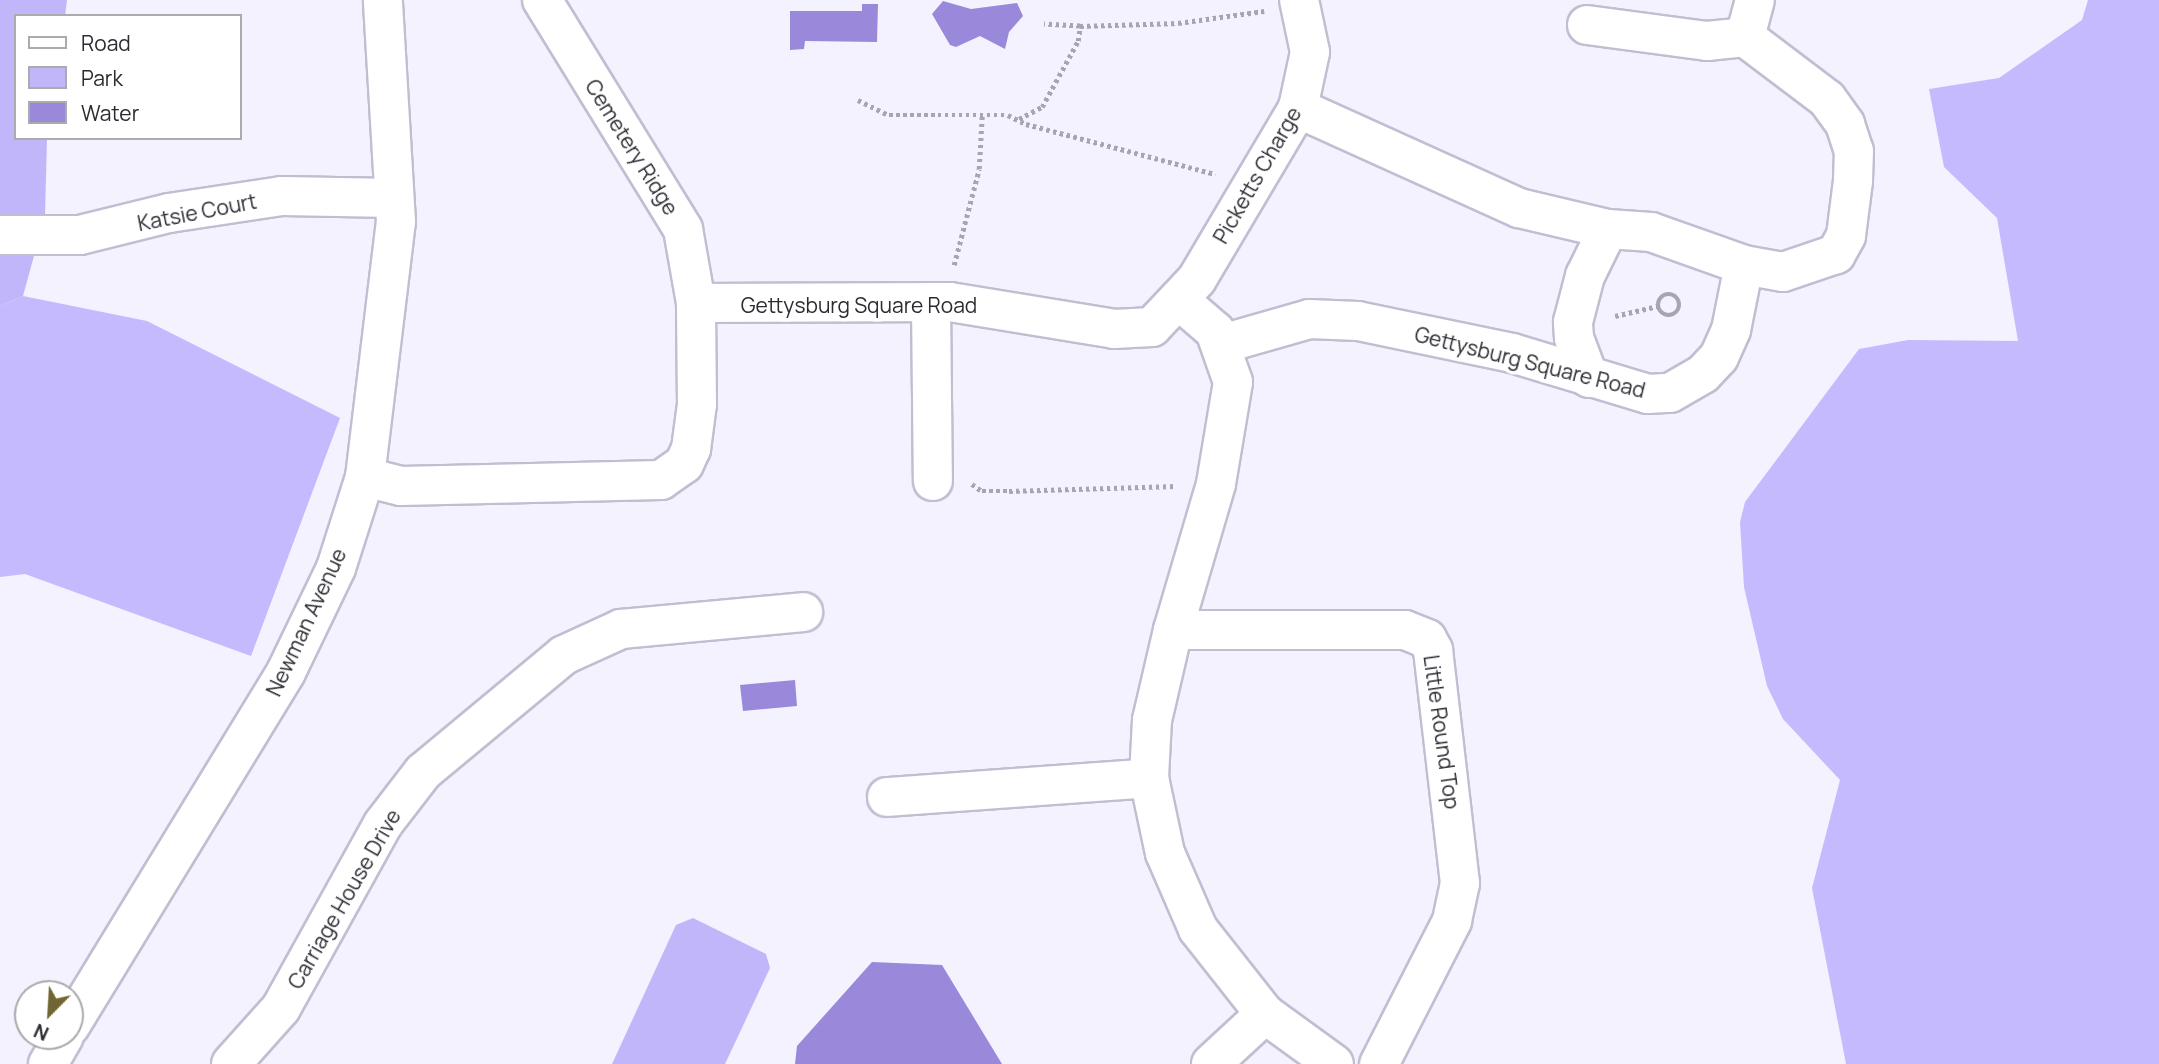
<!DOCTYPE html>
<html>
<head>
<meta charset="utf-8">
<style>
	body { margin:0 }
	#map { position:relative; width:2159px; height:1064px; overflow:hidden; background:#f3f2fe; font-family:Manrope,sans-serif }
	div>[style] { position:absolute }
	.green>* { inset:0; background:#c2b6fa }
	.forest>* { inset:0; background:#c6bafe }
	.water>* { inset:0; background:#9a89da }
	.path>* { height:4.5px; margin-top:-2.25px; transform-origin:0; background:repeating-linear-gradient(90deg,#a7a6b0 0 3.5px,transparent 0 7px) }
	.path>.ring { margin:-2.25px; padding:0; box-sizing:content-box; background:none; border:4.5px solid #a7a6b0; border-radius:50% }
	.roads { filter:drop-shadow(2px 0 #c1bed2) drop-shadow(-2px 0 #c1bed2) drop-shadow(0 2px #c1bed2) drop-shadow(0 -2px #c1bed2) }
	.minor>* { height:38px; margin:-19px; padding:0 19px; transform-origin:19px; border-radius:19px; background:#fff }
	span { translate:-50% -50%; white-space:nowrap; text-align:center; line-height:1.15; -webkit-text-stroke:7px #fff; paint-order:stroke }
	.street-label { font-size:21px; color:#2c2b32 }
	.legend { position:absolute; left:14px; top:14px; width:228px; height:126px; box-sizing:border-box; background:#fff; border:2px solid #abaaad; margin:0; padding:9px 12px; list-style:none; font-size:21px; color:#2c2b32 }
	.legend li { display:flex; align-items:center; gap:14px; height:35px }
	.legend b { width:35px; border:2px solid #abaaad }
	.north { position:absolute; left:14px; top:980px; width:70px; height:70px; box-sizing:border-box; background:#fff; border:2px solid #abaaad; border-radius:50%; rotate:204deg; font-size:19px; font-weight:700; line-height:28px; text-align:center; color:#2c2b32 }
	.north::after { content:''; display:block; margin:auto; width:24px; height:32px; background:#716633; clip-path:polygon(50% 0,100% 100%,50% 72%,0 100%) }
</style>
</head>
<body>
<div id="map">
	<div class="green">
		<i style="clip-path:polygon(0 0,67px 0,65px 16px,16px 16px,16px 138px,47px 138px,45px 216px,23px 296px,0 306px)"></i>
		<i style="clip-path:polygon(693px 918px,766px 954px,770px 968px,725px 1064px,612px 1064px,676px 925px)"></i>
	</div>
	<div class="forest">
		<i style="clip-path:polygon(2088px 0,2159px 0,2159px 1064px,1846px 1064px,1812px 888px,1840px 780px,1783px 719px,1767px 686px,1744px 587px,1740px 522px,1745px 502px,1859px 349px,1908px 340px,2018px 341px,1997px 218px,1944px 167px,1929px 89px,1999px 78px,2082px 20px)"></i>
		<i style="clip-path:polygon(23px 296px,147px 321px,340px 418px,251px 656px,25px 574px,0 577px,0 306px)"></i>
	</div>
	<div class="water">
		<i style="clip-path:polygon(943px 1px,971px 9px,1017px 3px,1023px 16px,1009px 32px,1005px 49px,980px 36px,956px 47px,950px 45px,932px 14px)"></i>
		<i style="clip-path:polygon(862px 4px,878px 4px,877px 42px,805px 41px,804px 49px,790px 50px,790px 11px,862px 11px)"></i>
		<i style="clip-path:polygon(795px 680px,797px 706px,743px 711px,740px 685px)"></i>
		<i style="clip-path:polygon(872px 962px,942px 965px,1002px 1064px,795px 1064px,797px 1046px)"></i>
	</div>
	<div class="path">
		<i style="left:1080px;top:26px;width:98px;rotate:-1.8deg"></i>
		<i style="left:1178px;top:23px;width:87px;rotate:-7.9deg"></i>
		<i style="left:858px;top:100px;width:34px;rotate:26deg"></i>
		<i style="left:889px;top:115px;width:119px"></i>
		<i style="left:1008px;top:115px;width:20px;rotate:27deg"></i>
		<i style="left:1026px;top:124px;width:196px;rotate:14.8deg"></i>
		<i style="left:1019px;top:119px;width:26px;rotate:-28deg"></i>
		<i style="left:1042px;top:107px;width:75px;rotate:-61.4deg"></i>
		<i style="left:1078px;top:41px;width:15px;rotate:-82deg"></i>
		<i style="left:1080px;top:26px;width:36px;rotate:-177deg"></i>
		<i style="left:954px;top:265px;width:99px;rotate:-75.4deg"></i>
		<i style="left:979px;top:169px;width:53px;rotate:-86.8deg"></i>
		<i class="ring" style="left:1658px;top:294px;width:17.5px;height:17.5px"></i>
		<i style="left:1615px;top:316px;width:44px;rotate:-13.1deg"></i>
		<i style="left:972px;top:484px;width:12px;rotate:35deg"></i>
		<i style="left:982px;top:491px;width:27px"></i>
		<i style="left:1009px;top:491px;width:167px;rotate:-1.7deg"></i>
	</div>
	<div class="roads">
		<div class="minor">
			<i style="left:1587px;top:25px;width:121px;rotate:7.6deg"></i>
			<i style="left:1707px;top:41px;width:38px;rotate:-6deg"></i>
			<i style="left:1745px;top:37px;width:103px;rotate:37.1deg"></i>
			<i style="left:1827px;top:99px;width:31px;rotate:54deg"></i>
			<i style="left:1845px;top:124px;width:28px;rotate:72deg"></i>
			<i style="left:1854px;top:151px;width:30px;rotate:92deg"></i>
			<i style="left:1853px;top:181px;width:55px;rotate:97.3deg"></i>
			<i style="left:1846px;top:236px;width:21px;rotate:119deg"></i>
			<i style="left:1836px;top:254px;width:56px;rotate:161.2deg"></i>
			<i style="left:1783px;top:272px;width:40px;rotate:-170deg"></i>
			<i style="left:1745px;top:37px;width:38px;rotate:-75deg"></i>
			<i style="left:0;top:235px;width:80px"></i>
			<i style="left:80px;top:235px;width:92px;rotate:-13.9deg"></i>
			<i style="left:169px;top:213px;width:114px;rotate:-8.6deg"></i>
			<i style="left:282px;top:196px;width:112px;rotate:1deg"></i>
			<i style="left:1179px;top:300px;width:48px;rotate:40.7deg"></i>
			<i style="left:1215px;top:331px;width:54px;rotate:70.6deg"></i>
			<i style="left:1233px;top:382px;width:103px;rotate:99.5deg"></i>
			<i style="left:1216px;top:484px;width:152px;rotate:106.4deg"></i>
			<i style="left:1173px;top:630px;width:92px;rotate:103.1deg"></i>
			<i style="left:1152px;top:720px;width:58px;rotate:93deg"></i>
			<i style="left:1149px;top:778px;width:77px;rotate:78deg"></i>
			<i style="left:1165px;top:853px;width:83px;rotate:66.5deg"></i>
			<i style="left:1198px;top:929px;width:108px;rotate:51.8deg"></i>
			<i style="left:1265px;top:1014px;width:85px;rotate:35.9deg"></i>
			<i style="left:931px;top:302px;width:179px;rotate:89.4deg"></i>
			<i style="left:696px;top:303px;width:254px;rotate:-0.2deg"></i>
			<i style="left:950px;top:302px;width:166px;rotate:9.3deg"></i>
			<i style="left:1114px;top:329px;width:38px;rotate:-3deg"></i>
			<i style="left:1152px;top:327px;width:66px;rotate:-46.8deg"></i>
			<i style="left:1197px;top:279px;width:199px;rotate:-59.4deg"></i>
			<i style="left:1298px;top:108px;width:57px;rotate:-77.9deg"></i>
			<i style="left:1310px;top:52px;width:53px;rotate:-101.9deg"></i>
			<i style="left:1222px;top:344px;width:91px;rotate:-16deg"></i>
			<i style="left:1309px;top:319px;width:49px;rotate:2.3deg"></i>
			<i style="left:1358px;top:321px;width:157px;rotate:11.7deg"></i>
			<i style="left:1512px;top:353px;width:142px;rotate:16.8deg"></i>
			<i style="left:1648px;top:394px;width:22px;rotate:-3deg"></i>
			<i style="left:1670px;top:393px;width:38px;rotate:-30deg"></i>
			<i style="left:1703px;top:374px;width:23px;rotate:-47deg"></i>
			<i style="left:1719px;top:357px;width:30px;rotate:-66deg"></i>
			<i style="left:1731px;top:330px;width:66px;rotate:-78.7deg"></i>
			<i style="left:1744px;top:265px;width:99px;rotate:-160.5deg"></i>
			<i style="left:1651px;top:232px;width:43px;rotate:-176deg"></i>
			<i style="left:1608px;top:229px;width:91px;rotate:-166.7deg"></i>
			<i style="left:1519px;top:208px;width:243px;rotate:-155.7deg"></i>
			<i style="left:1589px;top:378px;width:43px;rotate:-110.6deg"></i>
			<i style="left:1574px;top:338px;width:16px;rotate:-94deg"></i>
			<i style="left:1573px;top:322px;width:48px;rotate:-75.4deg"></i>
			<i style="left:1585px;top:276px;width:52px;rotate:-63.9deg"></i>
			<i style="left:365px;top:477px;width:37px;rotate:14deg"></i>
			<i style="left:401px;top:486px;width:260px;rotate:-1.3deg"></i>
			<i style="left:661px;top:480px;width:28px;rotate:-35deg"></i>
			<i style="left:684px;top:464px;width:17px;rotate:-65deg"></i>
			<i style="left:691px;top:449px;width:45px;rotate:-82.4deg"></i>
			<i style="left:697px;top:404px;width:101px;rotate:-90.6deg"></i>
			<i style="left:696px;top:303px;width:75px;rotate:-100deg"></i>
			<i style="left:683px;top:229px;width:269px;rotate:-121.6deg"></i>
			<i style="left:1173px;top:630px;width:232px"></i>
			<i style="left:1405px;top:630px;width:24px;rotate:22deg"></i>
			<i style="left:1427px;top:639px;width:13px;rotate:61deg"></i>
			<i style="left:1433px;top:650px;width:235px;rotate:83.4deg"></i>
			<i style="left:1460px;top:883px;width:39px;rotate:102deg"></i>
			<i style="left:1452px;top:921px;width:161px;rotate:117deg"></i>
			<i style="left:887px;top:797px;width:263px;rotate:-4.1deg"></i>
			<i style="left:70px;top:1026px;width:415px;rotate:-58.6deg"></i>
			<i style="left:286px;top:672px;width:115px;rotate:-64.3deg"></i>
			<i style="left:336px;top:568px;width:96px;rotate:-72.3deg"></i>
			<i style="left:365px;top:477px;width:257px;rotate:-83.1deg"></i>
			<i style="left:396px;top:222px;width:222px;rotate:-93.4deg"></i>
			<i style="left:48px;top:1064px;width:32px;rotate:-60deg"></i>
			<i style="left:231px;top:1064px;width:75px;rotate:-48.2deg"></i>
			<i style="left:281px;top:1008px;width:210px;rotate:-61deg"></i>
			<i style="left:383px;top:824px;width:66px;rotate:-52.4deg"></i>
			<i style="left:423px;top:772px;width:183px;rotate:-39.7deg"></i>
			<i style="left:564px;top:655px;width:63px;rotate:-24.5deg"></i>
			<i style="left:621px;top:629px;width:183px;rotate:-5.3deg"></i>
			<i style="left:1211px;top:1064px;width:74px;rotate:-42.8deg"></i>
		</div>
	</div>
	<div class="street-label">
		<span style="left:632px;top:147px;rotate:58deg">Cemetery Ridge</span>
		<span style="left:1257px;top:175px;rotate:-60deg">Picketts Charge</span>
		<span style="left:197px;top:212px;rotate:-11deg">Katsie Court</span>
		<span style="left:859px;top:305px">Gettysburg Square Road</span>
		<span style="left:1530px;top:362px;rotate:14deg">Gettysburg Square Road</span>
		<span style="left:306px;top:622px;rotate:-65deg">Newman Avenue</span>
		<span style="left:1442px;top:732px;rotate:82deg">Little Round Top</span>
		<span style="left:344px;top:899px;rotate:-60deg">Carriage House Drive</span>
	</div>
	<ul class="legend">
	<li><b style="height:9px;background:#fff"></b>Road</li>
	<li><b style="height:19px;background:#c2b6fa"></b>Park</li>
	<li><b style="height:19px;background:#9a89da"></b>Water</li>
	</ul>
	<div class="north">N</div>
</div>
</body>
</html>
